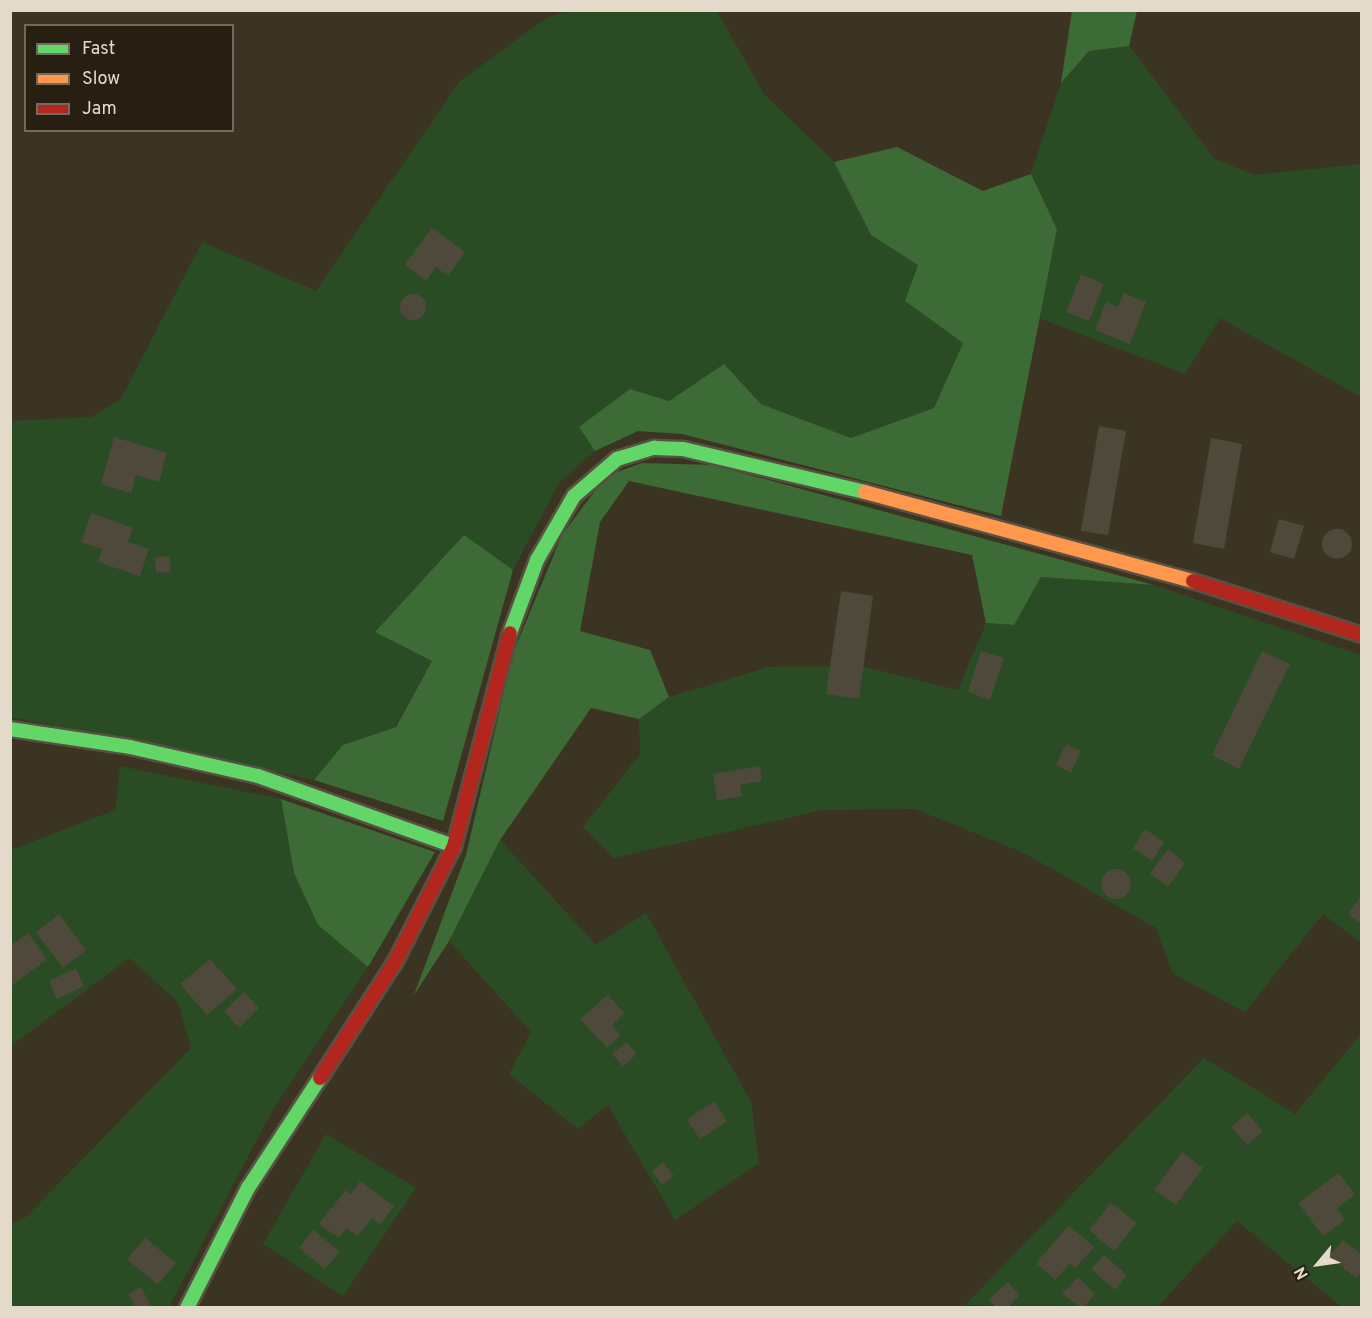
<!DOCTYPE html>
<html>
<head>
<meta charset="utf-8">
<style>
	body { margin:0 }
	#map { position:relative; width:1372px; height:1318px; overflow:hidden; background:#3c3422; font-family:Overpass,sans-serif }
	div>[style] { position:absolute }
	.green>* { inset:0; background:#2a4c24 }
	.forest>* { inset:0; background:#3c6b35 }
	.building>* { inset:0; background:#4e493b }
	.round { border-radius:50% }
	.roads { filter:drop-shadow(2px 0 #585143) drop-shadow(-2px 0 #585143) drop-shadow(0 2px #585143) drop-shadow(0 -2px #585143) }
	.fast>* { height:14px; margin:-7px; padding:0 7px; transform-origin:7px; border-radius:7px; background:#63d668 }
	.slow>* { height:14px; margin:-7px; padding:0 7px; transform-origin:7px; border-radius:7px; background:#ff974d }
	.jam>* { height:14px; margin:-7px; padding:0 7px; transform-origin:7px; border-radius:7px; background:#b3261e }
	span { translate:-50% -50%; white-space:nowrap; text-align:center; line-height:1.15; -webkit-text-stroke:5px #261f12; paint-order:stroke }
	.frame { position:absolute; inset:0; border:12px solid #e4dac9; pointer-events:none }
	.legend { position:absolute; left:24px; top:24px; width:210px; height:108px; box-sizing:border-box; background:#261f12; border:2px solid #726a5b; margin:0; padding:8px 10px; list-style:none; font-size:18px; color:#e4dac9 }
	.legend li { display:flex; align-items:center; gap:12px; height:30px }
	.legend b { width:30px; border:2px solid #726a5b }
	.north { position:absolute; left:1288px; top:1234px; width:60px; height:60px; -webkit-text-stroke:4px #261f12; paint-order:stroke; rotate:241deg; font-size:16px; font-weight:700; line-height:24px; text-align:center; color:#e4dac9 }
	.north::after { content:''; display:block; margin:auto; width:21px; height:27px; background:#e4dac9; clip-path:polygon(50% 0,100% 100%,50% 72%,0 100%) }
</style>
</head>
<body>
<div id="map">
	<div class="green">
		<i style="clip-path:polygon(570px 11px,717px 11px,764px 94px,834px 162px,871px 235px,918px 265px,905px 301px,963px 343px,934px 408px,851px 438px,761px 404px,724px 364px,669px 401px,630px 389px,580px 427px,595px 451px,559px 483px,513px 570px,464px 536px,376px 632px,432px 661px,395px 727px,343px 745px,314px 780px,11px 717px,10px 421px,92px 417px,121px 399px,202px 242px,316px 291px,460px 81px,548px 17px)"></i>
		<i style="clip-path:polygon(1129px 46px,1215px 159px,1254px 175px,1361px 164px,1361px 397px,1220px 318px,1185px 374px,1039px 318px,1057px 229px,1031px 174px,1061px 83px,1089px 51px)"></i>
		<i style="clip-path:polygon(1041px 577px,1154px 585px,1361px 655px,1361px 943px,1323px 914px,1245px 1012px,1173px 974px,1156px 928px,1024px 853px,915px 809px,822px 810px,614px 858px,583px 827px,640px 754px,639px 719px,669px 697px,769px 667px,862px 666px,958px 690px,986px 623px,1014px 625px)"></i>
		<i style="clip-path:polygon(120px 766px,281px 799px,294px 873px,318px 925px,368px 967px,272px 1111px,169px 1307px,11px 1307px,11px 1224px,26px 1217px,191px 1048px,178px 1002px,129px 958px,11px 1046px,11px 850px,115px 810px)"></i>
		<i style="clip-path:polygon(500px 840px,596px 945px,646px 913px,751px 1102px,759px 1163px,675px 1220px,608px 1105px,578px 1129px,509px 1074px,531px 1032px,449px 941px)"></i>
		<i style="clip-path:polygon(1361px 1034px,1361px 1307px,1342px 1307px,1237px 1221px,1157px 1307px,965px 1305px,1204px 1058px,1295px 1114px)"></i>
		<i style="clip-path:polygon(326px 1134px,416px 1188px,343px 1296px,263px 1244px)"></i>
	</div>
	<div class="forest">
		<i style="clip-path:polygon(1072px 11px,1137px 11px,1129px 46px,1089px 51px,1061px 83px)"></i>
		<i style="clip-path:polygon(897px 147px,983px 191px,1031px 174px,1057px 229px,1001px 516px,682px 434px,638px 431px,595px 451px,579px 427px,630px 389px,669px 401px,724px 364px,761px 404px,851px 438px,934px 408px,963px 343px,905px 301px,918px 265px,871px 235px,834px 162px)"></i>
		<i style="clip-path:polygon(642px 463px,713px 465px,1154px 585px,1041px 577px,1014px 625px,986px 623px,972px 555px,629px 481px,600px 522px,580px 631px,650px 650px,669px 697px,639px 719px,591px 708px,500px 840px,449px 941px,414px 995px,466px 855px,513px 653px,562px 535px,606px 476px)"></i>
		<i style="clip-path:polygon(464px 535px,513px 570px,443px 821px,314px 780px,343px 745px,396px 727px,432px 661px,375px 632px)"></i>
		<i style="clip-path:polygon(281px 799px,435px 852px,368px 967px,318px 925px,294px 873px)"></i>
	</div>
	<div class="building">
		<i style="clip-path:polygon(432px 228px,465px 252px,448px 276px,436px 267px,426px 281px,405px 265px)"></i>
		<i style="clip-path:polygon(1081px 274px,1104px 284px,1089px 321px,1066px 312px)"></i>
		<i style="clip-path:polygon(1124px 293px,1146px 302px,1130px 344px,1095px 330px,1106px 302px,1118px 307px)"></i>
		<i class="round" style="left:400px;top:294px;width:26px;height:26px"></i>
		<i style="clip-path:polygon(1099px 426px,1126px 431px,1108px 535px,1081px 531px)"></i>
		<i style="clip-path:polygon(114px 437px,167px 453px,159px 482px,136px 475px,131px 493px,101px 484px)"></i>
		<i style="clip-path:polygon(1211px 438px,1242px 444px,1224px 549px,1193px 543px)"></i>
		<i style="clip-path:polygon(91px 513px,133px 528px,128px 542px,149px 549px,140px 576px,98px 562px,102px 549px,81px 542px)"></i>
		<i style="clip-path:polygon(1279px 519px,1304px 526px,1294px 559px,1270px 552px)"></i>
		<i class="round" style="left:1322px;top:529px;width:30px;height:30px"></i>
		<i style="clip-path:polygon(170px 556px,171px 572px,156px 573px,155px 557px)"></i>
		<i style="clip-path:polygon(841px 591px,873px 596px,859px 699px,826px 694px)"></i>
		<i style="clip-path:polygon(981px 651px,1004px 658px,990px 700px,968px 692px)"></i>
		<i style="clip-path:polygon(1262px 651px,1290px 664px,1239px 769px,1212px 755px)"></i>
		<i style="clip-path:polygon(1066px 744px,1081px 751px,1071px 773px,1056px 765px)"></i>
		<i style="clip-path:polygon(760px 766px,762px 781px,740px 785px,742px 796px,717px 801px,713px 774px)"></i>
		<i style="clip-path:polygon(1145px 829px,1164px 842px,1152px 861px,1133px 848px)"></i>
		<i style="clip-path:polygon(1168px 849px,1185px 863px,1168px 887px,1150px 874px)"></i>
		<i class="round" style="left:1101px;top:869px;width:30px;height:30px"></i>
		<i style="clip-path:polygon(1362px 895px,1362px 924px,1348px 914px)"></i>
		<i style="clip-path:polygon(59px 914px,86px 950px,63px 968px,36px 932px)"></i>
		<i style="clip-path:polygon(28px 933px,47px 959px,10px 987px,10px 946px)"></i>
		<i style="clip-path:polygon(210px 959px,237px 989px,207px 1015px,180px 984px)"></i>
		<i style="clip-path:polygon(76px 968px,84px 986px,57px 999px,49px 981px)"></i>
		<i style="clip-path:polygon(244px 992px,259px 1008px,239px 1028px,224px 1011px)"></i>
		<i style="clip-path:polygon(608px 995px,624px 1013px,612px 1025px,621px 1035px,607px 1048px,580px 1019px)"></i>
		<i style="clip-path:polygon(626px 1042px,637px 1054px,623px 1066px,612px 1054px)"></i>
		<i style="clip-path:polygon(714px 1101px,727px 1121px,700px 1139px,687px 1120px)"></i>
		<i style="clip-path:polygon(1247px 1113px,1263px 1131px,1247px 1145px,1231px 1127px)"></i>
		<i style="clip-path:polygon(1182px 1152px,1203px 1168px,1176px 1205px,1154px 1190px)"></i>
		<i style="clip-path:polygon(663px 1162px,674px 1176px,662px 1185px,652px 1171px)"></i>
		<i style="clip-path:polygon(1339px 1173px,1355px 1194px,1337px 1208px,1345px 1220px,1323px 1236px,1298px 1203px)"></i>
		<i style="clip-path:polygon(360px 1181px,394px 1206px,380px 1225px,372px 1218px,358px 1236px,346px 1228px,339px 1238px,319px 1224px,346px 1190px,351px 1194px)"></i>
		<i style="clip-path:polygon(1111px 1203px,1137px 1223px,1114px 1251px,1089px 1230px)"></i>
		<i style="clip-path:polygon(1069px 1225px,1094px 1247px,1075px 1268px,1070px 1263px,1055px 1280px,1036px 1263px)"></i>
		<i style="clip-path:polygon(313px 1230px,340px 1252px,325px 1269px,299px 1248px)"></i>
		<i style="clip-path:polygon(145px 1238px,176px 1263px,158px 1285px,127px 1259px)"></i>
		<i style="clip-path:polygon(1343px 1240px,1362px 1255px,1362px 1271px,1356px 1278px,1329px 1256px)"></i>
		<i style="clip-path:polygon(1104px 1255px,1127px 1275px,1115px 1290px,1091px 1269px)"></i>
		<i style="clip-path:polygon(1078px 1277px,1095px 1294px,1083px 1308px,1062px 1294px)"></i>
		<i style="clip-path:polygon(1008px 1282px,1020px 1295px,1007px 1308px,996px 1308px,989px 1299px)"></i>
		<i style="clip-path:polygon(141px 1287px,152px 1308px,136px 1308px,128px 1294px)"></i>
	</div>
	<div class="roads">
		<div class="fast">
			<i style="left:510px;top:633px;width:78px;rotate:-69.7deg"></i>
			<i style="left:537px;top:560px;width:74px;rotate:-60deg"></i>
			<i style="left:574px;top:496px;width:57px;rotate:-40.7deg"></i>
			<i style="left:617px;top:459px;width:39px;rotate:-17deg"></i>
			<i style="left:654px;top:448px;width:29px;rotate:2deg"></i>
			<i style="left:683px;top:449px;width:187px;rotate:13.3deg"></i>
			<i style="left:10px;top:729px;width:121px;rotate:8.5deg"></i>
			<i style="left:130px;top:747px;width:131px;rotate:12.8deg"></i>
			<i style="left:258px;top:776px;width:208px;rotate:19.7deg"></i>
			<i style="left:187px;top:1308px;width:135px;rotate:-63.1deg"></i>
			<i style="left:248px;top:1188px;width:131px;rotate:-56.8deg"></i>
		</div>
		<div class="slow">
			<i style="left:865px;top:492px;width:340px;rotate:15.2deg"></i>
		</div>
		<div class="jam">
			<i style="left:1193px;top:581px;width:177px;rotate:17.7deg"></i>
			<i style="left:320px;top:1078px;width:138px;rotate:-57.1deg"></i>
			<i style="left:395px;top:962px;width:130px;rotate:-63deg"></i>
			<i style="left:454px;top:846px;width:220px;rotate:-75.3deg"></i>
		</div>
	</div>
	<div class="frame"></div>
	<ul class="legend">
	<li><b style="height:8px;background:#63d668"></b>Fast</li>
	<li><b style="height:8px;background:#ff974d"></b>Slow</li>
	<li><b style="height:8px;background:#b3261e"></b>Jam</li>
	</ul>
	<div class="north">N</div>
</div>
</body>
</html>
